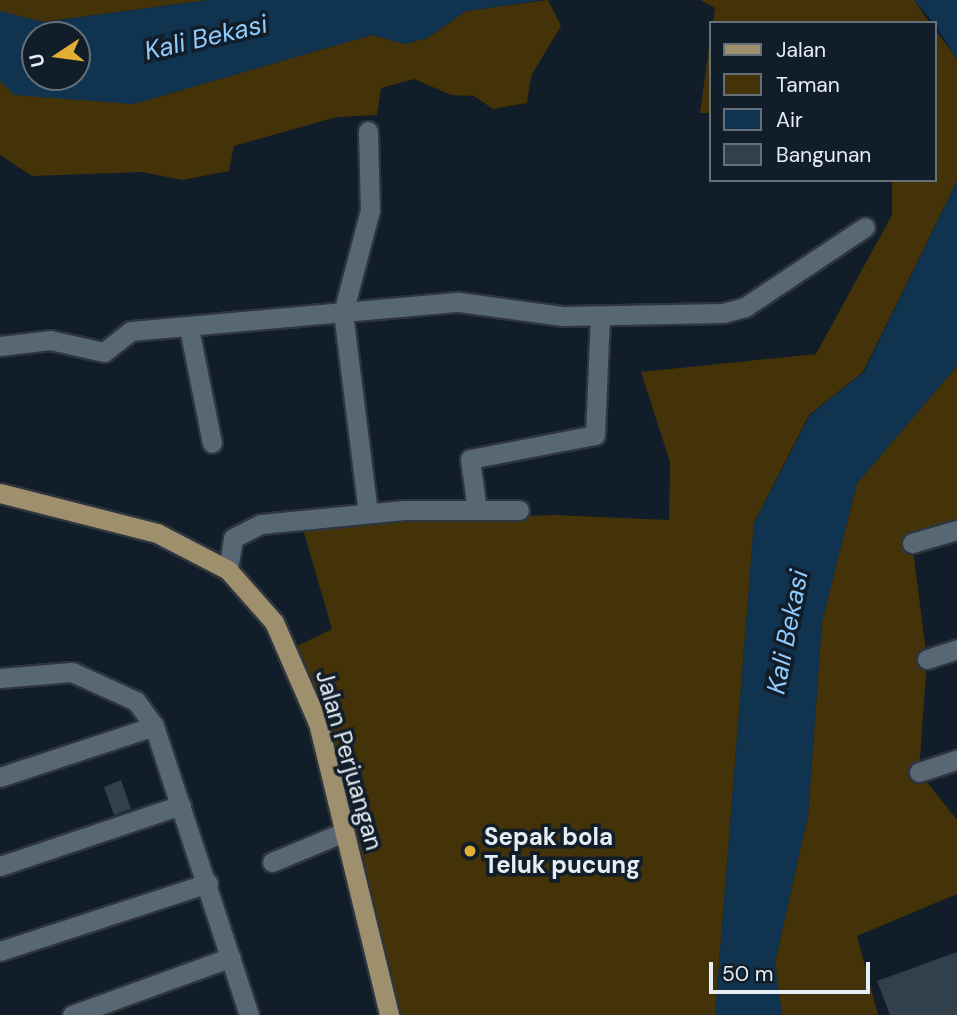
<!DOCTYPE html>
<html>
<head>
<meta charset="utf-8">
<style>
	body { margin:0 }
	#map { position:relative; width:957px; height:1015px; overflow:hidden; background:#111d28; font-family:"DM Sans",sans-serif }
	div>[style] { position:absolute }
	.green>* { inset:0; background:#443209 }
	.water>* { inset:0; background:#103450 }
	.building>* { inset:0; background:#32404c }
	.roads { filter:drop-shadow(2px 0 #2f353e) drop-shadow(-2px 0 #2f353e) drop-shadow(0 2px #2f353e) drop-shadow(0 -2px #2f353e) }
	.minor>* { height:19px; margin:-9.5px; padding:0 9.5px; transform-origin:9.5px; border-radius:9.5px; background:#586774 }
	.primary>* { height:19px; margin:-9.5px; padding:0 9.5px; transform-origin:9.5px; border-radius:9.5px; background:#9e906d }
	.dots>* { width:19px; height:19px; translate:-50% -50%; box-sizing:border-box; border:4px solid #111d28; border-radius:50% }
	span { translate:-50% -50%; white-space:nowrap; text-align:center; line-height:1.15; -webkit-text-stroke:7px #111d28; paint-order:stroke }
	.street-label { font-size:24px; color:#e5edf5 }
	.poi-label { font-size:24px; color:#e5edf5; font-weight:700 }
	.left { translate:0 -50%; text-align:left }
	.water-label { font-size:26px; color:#90cbfe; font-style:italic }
	.legend { position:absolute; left:709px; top:21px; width:228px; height:161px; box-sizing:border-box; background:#111d28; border:2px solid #66707a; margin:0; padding:9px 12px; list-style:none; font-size:21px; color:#e5edf5 }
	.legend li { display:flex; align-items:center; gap:14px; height:35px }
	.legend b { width:35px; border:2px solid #66707a }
	.north { position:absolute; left:21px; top:21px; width:70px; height:70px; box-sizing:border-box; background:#111d28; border:2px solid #66707a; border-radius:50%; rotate:257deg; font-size:19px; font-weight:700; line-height:28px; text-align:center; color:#e5edf5 }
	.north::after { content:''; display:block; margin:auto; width:24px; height:32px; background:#e3ae34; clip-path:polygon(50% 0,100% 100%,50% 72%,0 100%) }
	.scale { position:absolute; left:709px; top:962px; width:161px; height:32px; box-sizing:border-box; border:4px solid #e5edf5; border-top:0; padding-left:9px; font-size:21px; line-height:24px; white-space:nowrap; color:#e5edf5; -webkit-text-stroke:5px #111d28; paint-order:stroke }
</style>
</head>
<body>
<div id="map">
	<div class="green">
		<i style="clip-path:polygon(0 0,208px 0,43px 22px,0 11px)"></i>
		<i style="clip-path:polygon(548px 0,561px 26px,531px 76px,527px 103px,493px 109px,474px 96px,451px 95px,414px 79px,381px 88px,377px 115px,337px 117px,234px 146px,229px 171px,182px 180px,142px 172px,32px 176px,0 155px,0 81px,133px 104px,372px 35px,405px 44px,427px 38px,466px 11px)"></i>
		<i style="clip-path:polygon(700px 0,914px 0,930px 23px,713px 23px,715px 8px)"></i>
		<i style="clip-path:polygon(934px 28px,957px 59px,957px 181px,863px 372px,809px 415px,754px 523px,715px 1015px,391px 1015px,295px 647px,332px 629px,302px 526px,553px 515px,669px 520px,670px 462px,641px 372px,816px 354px,892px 215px,892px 180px,934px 180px)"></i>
		<i style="clip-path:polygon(710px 40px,710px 113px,700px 113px)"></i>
		<i style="clip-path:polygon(957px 366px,957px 529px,912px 543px,927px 659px,919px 772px,957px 820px,957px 894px,857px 936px,878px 1015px,782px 1015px,775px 962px,808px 815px,822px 622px,857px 483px)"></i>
	</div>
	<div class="water">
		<i style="clip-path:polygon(evenodd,208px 0,542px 0,466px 11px,427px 38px,405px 44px,372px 35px,133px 104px,14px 95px,0 81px,0 11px,43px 22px,208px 0,77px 35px,77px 77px,35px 77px,35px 35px,77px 35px)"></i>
		<i style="clip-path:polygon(914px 0,957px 0,957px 59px,934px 23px)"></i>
		<i style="clip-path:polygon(957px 181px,957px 366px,857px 483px,822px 622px,808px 815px,775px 962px,782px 1015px,715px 1015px,754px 523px,810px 415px,864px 372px)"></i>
	</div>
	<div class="building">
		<i style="clip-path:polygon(121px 780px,131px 809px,114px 815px,104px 787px)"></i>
		<i style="clip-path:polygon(957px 952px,957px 1015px,890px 1015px,877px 981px)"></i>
	</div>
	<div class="roads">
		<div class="minor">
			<i style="left:189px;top:328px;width:117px;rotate:78.7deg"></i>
			<i style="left:0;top:346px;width:50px;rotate:-6.8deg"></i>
			<i style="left:50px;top:340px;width:55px;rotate:12.5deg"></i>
			<i style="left:104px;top:352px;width:34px;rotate:-38deg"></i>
			<i style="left:131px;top:331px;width:329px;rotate:-5.1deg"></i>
			<i style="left:459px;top:302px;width:105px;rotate:7.7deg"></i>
			<i style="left:563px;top:316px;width:160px;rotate:-1.1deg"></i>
			<i style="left:723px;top:313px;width:23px;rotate:-15deg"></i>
			<i style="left:745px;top:307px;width:144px;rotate:-33.7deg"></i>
			<i style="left:477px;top:510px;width:51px;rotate:-97.8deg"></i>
			<i style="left:470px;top:459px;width:127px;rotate:-10.9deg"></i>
			<i style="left:595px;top:435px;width:118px;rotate:-87.6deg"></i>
			<i style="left:368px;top:513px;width:202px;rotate:-97.1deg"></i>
			<i style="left:343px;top:313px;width:106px;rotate:-75.3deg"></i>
			<i style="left:370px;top:210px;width:79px;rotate:-91.5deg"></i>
			<i style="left:912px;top:543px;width:47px;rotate:-16.1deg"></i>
			<i style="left:228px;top:570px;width:32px;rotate:-81deg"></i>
			<i style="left:233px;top:538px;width:31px;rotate:-27deg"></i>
			<i style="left:261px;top:524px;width:144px;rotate:-5.6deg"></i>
			<i style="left:404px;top:510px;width:115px"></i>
			<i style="left:927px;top:659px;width:32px;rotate:-18deg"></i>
			<i style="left:0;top:678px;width:72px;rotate:-4.8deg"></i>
			<i style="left:72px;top:672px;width:70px;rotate:24.4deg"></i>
			<i style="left:136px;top:701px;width:31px;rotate:54deg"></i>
			<i style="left:154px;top:726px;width:304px;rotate:71.8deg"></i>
			<i style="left:919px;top:772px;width:40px;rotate:-18deg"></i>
			<i style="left:0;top:777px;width:162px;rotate:-18.3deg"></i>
			<i style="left:272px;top:862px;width:78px;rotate:-22.6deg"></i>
			<i style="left:0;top:866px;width:191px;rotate:-18.6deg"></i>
			<i style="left:0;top:951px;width:219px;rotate:-18.1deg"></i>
			<i style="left:72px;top:1015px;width:169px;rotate:-20deg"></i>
		</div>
		<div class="primary">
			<i style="left:0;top:493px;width:162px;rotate:14.3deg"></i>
			<i style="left:157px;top:533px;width:80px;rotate:27.5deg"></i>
			<i style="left:228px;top:570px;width:69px;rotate:48.5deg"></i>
			<i style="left:274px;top:622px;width:110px;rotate:66.5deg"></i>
			<i style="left:318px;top:723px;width:301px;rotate:76.3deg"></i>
		</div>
	</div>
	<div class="dots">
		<i style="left:470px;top:851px;background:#e3ae34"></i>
	</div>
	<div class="street-label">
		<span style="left:349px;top:760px;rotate:74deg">Jalan Perjuangan</span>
	</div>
	<div class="poi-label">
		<span class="left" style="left:484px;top:851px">Sepak bola<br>Teluk pucung</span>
	</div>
	<div class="water-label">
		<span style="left:206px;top:38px;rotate:-13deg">Kali Bekasi</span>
		<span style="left:788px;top:632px;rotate:-79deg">Kali Bekasi</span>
	</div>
	<ul class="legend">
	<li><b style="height:9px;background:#9e906d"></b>Jalan</li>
	<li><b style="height:19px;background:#443209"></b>Taman</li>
	<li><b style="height:19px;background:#103450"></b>Air</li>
	<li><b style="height:19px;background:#32404c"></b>Bangunan</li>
	</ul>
	<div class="north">U</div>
	<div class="scale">50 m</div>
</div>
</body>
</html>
